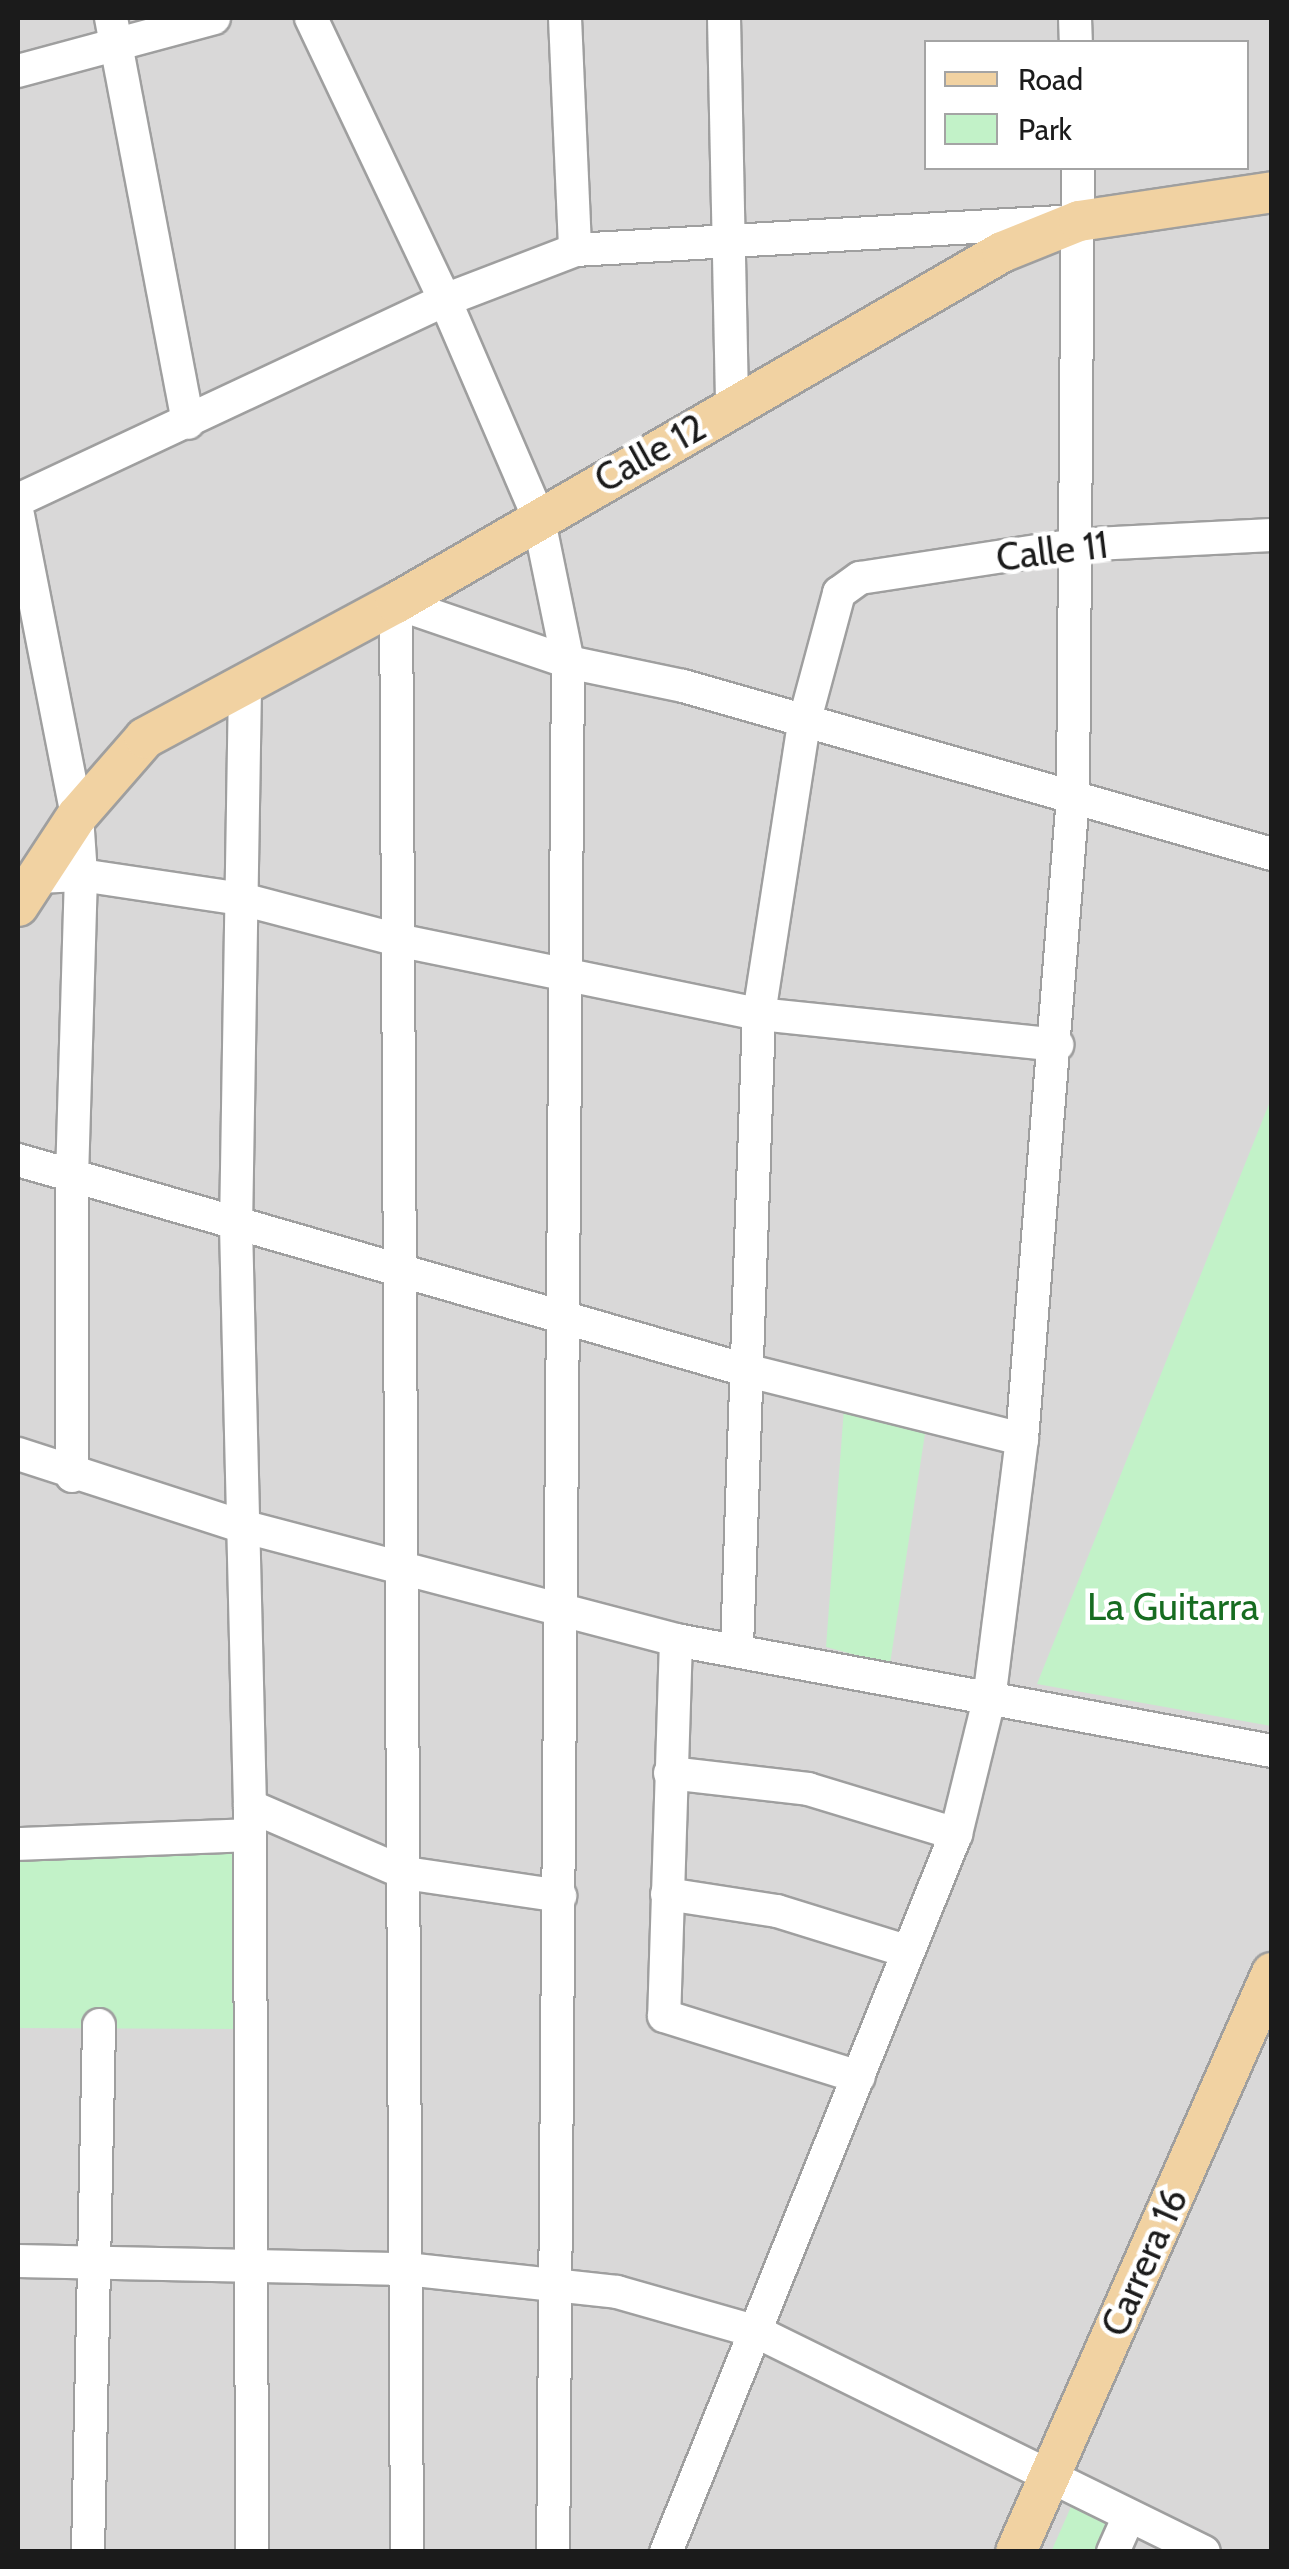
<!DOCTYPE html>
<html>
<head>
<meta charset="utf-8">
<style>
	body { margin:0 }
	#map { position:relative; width:1289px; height:2569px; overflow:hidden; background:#ece9e2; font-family:Cabin,sans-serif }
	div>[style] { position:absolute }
	.residential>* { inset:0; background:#d9d8d8 }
	.park>* { inset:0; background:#c2f2c8 }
	.roads { filter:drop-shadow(2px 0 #9f9f9f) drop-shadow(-2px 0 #9f9f9f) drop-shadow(0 2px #9f9f9f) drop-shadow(0 -2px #9f9f9f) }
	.minor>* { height:32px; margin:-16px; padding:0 16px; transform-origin:16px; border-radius:16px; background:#fff }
	.major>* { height:40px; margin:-20px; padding:0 20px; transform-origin:20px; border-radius:20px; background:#f1d2a2 }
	span { translate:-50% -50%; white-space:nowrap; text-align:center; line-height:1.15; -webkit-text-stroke:9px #fff; paint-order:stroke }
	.street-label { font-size:38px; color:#1b1b1b }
	.park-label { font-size:38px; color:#176c21 }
	.frame { position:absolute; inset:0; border:20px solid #1b1b1b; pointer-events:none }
	.legend { position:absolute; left:924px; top:40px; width:325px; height:130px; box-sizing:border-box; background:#fff; border:2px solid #a4a4a4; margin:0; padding:12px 18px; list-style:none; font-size:30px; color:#1b1b1b }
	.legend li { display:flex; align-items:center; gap:20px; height:50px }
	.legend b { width:50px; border:2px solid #a4a4a4 }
</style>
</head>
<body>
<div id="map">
	<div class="residential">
		<i style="clip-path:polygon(evenodd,18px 18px,1271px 18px,1271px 2551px,18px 2551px,18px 18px,926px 42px,1246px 42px,1246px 168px,926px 168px,926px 42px)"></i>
	</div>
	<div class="park">
		<i style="clip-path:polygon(1271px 1099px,1271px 1726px,1037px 1684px)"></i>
		<i style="clip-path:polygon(844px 1408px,926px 1427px,890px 1664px,826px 1647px)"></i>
		<i style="clip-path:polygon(239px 1846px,234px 2029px,18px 2028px,18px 1851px)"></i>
		<i style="clip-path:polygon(1074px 2500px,1117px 2522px,1104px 2551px,1051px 2552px)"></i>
	</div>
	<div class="roads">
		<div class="minor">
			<i style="left:111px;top:18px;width:412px;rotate:79.2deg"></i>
			<i style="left:311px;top:18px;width:312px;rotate:64.6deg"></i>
			<i style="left:445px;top:300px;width:235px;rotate:66.7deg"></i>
			<i style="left:538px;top:516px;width:149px;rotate:78.4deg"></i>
			<i style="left:568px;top:662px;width:1890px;rotate:90.45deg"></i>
			<i style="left:565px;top:18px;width:232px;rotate:87.5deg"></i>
			<i style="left:724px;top:18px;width:388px;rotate:88.8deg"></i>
			<i style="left:1075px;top:18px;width:24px;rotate:88deg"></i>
			<i style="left:18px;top:71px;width:203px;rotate:-15.1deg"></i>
			<i style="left:18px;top:500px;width:472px;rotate:-25.1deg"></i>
			<i style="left:445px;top:300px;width:139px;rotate:-21deg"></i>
			<i style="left:575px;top:250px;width:485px;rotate:-3.3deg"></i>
			<i style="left:18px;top:515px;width:307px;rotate:78.9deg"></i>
			<i style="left:77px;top:816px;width:59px;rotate:86.1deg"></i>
			<i style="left:81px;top:875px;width:303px;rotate:91.7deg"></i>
			<i style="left:72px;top:1178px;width:298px;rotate:90deg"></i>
			<i style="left:245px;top:686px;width:540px;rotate:90.95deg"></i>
			<i style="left:236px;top:1226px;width:580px;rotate:88.62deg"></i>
			<i style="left:250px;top:1806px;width:746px;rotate:89.85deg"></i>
			<i style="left:37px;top:877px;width:44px;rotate:-2.6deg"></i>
			<i style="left:81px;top:875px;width:163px;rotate:8.5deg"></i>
			<i style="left:242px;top:899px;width:165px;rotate:14.7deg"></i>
			<i style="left:402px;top:941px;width:364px;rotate:11.6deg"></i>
			<i style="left:759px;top:1014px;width:300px;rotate:5.9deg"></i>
			<i style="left:18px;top:1160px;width:761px;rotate:16.1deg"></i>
			<i style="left:749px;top:1371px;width:281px;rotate:14deg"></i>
			<i style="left:18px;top:1454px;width:231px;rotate:17.9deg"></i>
			<i style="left:238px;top:1525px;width:453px;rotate:14.7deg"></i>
			<i style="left:676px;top:1640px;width:606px;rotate:10.55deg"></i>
			<i style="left:676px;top:1640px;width:376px;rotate:91.8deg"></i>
			<i style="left:664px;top:2016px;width:204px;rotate:17.4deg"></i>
			<i style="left:737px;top:1647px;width:633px;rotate:-88.01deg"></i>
			<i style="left:759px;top:1014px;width:294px;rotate:-81.2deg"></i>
			<i style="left:804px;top:723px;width:135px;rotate:-74.9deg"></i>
			<i style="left:839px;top:593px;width:26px;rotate:-36deg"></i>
			<i style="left:860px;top:578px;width:218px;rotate:-8.7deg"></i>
			<i style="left:1075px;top:545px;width:197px;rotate:-2.9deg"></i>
			<i style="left:670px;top:1773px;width:139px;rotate:6.6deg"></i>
			<i style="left:808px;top:1789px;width:155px;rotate:16.9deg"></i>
			<i style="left:250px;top:1806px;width:169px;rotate:23.4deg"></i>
			<i style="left:405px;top:1873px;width:157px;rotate:8.4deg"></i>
			<i style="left:18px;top:1844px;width:232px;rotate:-2.2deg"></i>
			<i style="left:667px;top:1894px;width:111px;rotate:8.8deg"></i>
			<i style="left:777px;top:1911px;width:135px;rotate:17.2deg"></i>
			<i style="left:18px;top:2261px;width:388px;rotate:1.2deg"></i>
			<i style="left:406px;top:2269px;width:212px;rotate:6.2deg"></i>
			<i style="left:617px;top:2292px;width:146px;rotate:15.9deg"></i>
			<i style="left:757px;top:2332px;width:498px;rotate:26.2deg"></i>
			<i style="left:88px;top:2552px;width:527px;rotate:-88.8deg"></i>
			<i style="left:407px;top:2552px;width:1949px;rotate:-90.32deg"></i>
			<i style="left:396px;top:603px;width:182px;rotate:18.9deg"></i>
			<i style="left:568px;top:662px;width:117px;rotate:11.8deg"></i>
			<i style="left:683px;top:686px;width:612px;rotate:15.92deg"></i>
			<i style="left:666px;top:2552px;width:774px;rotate:-68.01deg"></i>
			<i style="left:956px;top:1834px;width:138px;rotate:-76.2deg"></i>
			<i style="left:989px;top:1700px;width:263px;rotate:-82.8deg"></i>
			<i style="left:1022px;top:1439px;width:644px;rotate:-85.46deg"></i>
			<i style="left:1073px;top:797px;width:629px;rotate:-89.54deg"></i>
			<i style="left:1113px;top:2552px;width:37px;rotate:-66deg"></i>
		</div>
		<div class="major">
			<i style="left:18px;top:906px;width:108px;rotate:-56.8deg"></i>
			<i style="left:77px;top:816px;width:103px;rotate:-48.9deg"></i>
			<i style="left:145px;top:738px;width:285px;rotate:-28.3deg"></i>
			<i style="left:396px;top:603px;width:700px;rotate:-30.08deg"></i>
			<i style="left:1002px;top:252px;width:83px;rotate:-21.9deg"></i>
			<i style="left:1079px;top:221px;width:195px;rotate:-8.5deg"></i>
			<i style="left:1016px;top:2552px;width:633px;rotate:-66.15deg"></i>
		</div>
	</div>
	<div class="street-label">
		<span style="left:650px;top:453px;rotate:-29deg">Calle 12</span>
		<span style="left:1052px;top:551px;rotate:-7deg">Calle 11</span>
		<span style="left:1144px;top:2262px;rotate:-66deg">Carrera 16</span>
	</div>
	<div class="park-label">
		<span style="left:1173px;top:1607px">La Guitarra</span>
	</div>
	<div class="frame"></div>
	<ul class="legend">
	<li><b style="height:12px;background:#f1d2a2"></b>Road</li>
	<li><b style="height:28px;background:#c2f2c8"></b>Park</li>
	</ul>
</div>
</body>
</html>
